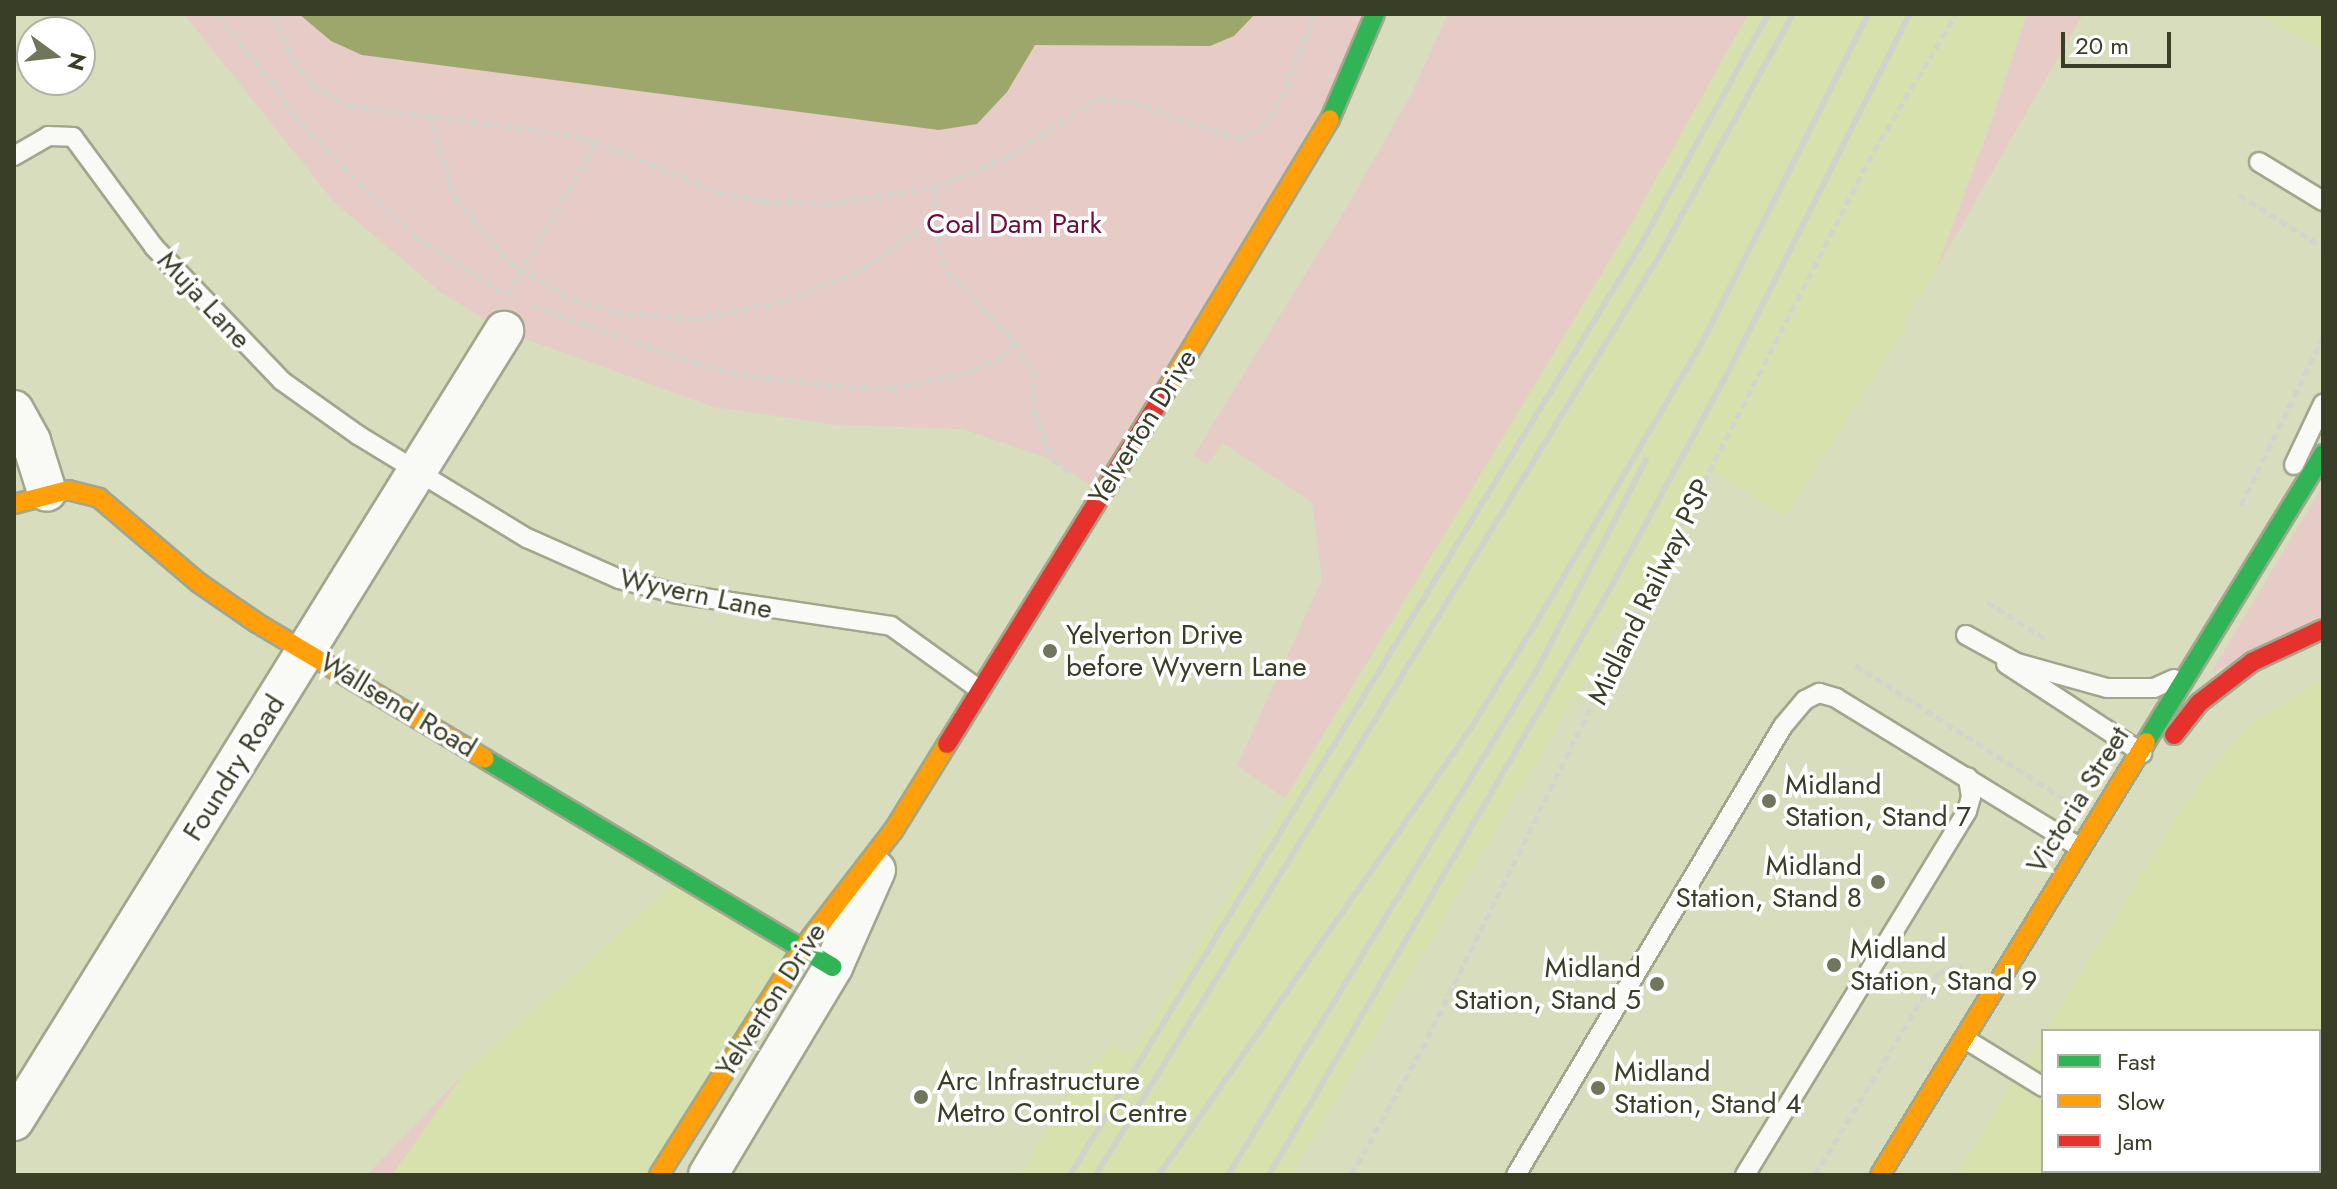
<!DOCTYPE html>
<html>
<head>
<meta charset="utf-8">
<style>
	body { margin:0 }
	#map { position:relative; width:2337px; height:1189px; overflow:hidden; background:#d7ddbd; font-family:Jost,sans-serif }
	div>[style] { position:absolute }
	.built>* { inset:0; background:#d6e1ad }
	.green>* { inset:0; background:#e6cbc6 }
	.water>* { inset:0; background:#9da76c }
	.path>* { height:5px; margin-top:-2.5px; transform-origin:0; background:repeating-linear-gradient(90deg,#d3d4cb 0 8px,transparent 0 12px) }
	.roads { filter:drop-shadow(2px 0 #a1a68d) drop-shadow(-2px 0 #a1a68d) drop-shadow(0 2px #a1a68d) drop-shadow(0 -2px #a1a68d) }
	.lane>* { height:18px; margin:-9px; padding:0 9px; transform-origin:9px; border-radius:9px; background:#f9faf5 }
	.street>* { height:38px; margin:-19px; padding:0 19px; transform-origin:19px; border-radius:19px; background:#f9faf5 }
	.fast>* { height:18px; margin:-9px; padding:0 9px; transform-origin:9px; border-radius:9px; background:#30b455 }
	.slow>* { height:18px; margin:-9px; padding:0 9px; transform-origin:9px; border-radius:9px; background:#ff9f0a }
	.jam>* { height:18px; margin:-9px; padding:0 9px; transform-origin:9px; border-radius:9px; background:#e5322d }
	.rail>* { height:6px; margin:-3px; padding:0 3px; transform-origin:3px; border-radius:3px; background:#d1d3ca }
	.dots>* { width:22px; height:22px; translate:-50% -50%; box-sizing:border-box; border:4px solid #fff; border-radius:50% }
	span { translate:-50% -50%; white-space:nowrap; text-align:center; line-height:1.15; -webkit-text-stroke:7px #fff; paint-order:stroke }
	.park-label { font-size:28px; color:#6a103b }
	.street-label { font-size:28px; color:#393e26 }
	.poi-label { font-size:28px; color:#393e26 }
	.left { translate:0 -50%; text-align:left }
	.right { translate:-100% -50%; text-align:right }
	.frame { position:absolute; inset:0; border:16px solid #393e26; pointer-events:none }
	.legend { position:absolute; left:2041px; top:1029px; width:280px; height:144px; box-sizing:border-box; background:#fff; border:2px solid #b0b2a8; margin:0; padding:10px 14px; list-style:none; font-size:24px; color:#393e26 }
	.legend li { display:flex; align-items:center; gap:16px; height:40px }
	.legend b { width:40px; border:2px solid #b0b2a8 }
	.north { position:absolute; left:16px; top:16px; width:80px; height:80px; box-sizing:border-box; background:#fff; border:2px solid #b0b2a8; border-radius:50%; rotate:105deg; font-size:22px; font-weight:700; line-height:32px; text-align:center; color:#393e26 }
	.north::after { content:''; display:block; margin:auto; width:28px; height:36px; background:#70765b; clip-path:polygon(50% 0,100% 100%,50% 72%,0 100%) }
	.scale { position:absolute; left:2061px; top:32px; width:110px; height:36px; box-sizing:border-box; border:4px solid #393e26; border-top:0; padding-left:10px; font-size:24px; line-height:28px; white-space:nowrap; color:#393e26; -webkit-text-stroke:6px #fff; paint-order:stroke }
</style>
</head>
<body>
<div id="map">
	<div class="built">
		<i style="clip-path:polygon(1748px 14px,2027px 14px,1937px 268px,1904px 321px,1907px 326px,1785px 517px,1710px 469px,1292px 1175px,1020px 1175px,1079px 1077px,1111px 1046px,1133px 1053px,1619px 245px)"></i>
		<i style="clip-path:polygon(2259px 14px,2323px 14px,2323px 51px)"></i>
		<i style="clip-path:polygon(2323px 679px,2323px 1175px,1956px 1175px,2043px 1035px,2043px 1171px,2319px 1171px,2319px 1031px,2046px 1031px,2185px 803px,2247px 726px)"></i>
		<i style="clip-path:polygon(682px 877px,802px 949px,659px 1175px,392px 1175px,462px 1076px)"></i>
	</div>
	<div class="green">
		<i style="clip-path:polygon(184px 14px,1375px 14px,1102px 493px,1053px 460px,963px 429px,838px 425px,714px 407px,504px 331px,442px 293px,333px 201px)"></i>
		<i style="clip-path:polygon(1448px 14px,1748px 14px,1619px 245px,1285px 798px,1237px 766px,1322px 580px,1312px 502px,1223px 443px,1207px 465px,1194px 455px,1345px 210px,1411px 95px)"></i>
		<i style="clip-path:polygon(2027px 14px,2083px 14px,1937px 268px,1991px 123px)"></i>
		<i style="clip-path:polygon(2323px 486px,2323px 617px,2211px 673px)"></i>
		<i style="clip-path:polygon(462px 1076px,392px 1175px,367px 1175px)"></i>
	</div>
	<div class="water">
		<i style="clip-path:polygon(299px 14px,1255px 14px,1234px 36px,1210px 46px,1035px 45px,1007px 92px,977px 124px,939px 130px,362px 55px,331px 41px)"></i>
	</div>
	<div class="path">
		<i style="left:217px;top:14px;width:97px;rotate:50.9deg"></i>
		<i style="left:278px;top:89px;width:29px;rotate:61deg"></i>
		<i style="left:292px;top:114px;width:96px;rotate:45.8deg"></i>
		<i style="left:359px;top:183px;width:77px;rotate:43.4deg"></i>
		<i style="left:415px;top:236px;width:103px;rotate:32.8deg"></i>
		<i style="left:273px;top:14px;width:48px;rotate:66.6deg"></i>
		<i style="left:292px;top:58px;width:34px;rotate:53deg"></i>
		<i style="left:312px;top:85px;width:43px;rotate:28.9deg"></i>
		<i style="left:350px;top:106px;width:234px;rotate:7.4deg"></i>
		<i style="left:582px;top:136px;width:147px;rotate:22.4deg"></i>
		<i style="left:718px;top:192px;width:44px;rotate:11.8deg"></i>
		<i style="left:761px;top:201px;width:66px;rotate:2.6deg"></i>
		<i style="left:827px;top:204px;width:109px;rotate:-8.9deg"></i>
		<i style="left:935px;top:187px;width:61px;rotate:86.2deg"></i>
		<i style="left:939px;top:248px;width:25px;rotate:72deg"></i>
		<i style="left:947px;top:272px;width:96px;rotate:45.8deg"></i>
		<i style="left:1014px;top:341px;width:19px;rotate:129deg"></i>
		<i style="left:1002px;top:356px;width:37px;rotate:154deg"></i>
		<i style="left:969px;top:372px;width:80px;rotate:167.7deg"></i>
		<i style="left:891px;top:389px;width:36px;rotate:-178deg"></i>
		<i style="left:855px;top:388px;width:107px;rotate:-173.5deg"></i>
		<i style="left:749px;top:376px;width:51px;rotate:-166.5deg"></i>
		<i style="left:699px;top:364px;width:176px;rotate:-160.7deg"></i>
		<i style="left:428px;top:114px;width:87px;rotate:72deg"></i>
		<i style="left:455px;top:197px;width:85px;rotate:50.3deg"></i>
		<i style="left:509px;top:262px;width:74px;rotate:30deg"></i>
		<i style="left:573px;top:299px;width:44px;rotate:17.2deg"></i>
		<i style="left:615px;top:312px;width:79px;rotate:5.1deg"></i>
		<i style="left:694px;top:319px;width:93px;rotate:-11.2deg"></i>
		<i style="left:785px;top:301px;width:87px;rotate:-22.4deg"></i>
		<i style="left:865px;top:268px;width:86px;rotate:-35.5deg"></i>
		<i style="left:935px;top:187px;width:80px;rotate:-22.1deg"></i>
		<i style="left:1009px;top:157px;width:107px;rotate:-33.5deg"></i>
		<i style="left:1098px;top:98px;width:34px;rotate:7deg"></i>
		<i style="left:1132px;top:102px;width:112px;rotate:19.2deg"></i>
		<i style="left:1238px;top:139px;width:25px;rotate:-26deg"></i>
		<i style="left:1261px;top:128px;width:35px;rotate:-55deg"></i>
		<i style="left:1281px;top:99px;width:91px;rotate:-68.8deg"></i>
		<i style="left:2239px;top:195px;width:99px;rotate:31.8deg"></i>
		<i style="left:506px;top:296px;width:179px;rotate:-59.4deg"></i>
		<i style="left:1014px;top:341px;width:36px;rotate:58deg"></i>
		<i style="left:1033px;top:371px;width:41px;rotate:88.6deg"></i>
		<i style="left:1034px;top:412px;width:26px;rotate:69deg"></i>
		<i style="left:1043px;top:436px;width:26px;rotate:67deg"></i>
		<i style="left:1053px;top:460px;width:22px;rotate:36deg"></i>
		<i style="left:2241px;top:505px;width:187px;rotate:-64deg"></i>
		<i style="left:1987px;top:602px;width:73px;rotate:32.2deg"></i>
		<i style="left:1855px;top:665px;width:250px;rotate:32.6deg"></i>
		<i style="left:1351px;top:1175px;width:145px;rotate:-60.6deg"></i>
		<i style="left:1422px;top:1049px;width:549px;rotate:-63.72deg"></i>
		<i style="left:1665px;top:557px;width:457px;rotate:-62.8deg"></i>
		<i style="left:1874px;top:151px;width:160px;rotate:-59.1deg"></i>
		<i style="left:1815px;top:1175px;width:235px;rotate:-58.7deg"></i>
		<i style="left:1937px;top:974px;width:26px;rotate:-21deg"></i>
	</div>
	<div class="roads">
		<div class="lane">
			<i style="left:14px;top:156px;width:39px;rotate:-30deg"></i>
			<i style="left:48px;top:136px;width:25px;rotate:2deg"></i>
			<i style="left:73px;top:137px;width:137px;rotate:53.6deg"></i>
			<i style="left:154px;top:247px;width:185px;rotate:46.3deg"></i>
			<i style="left:282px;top:381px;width:93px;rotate:35.4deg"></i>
			<i style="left:358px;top:435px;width:198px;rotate:31.4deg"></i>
			<i style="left:527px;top:538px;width:101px;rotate:24deg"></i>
			<i style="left:619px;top:579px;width:61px;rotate:14.3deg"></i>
			<i style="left:678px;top:594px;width:215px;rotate:8.5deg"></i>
			<i style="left:891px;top:626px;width:110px;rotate:35.7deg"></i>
			<i style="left:2259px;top:162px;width:75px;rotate:31.4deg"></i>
			<i style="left:2294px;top:465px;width:68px;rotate:-64.6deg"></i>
			<i style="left:1966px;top:635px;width:58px;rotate:28.8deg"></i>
			<i style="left:2017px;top:663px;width:93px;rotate:15.5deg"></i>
			<i style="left:2107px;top:688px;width:47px"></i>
			<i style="left:2154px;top:688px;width:22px;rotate:-24deg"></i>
			<i style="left:2006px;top:664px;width:163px;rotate:33.2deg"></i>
			<i style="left:1965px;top:1039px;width:92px;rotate:31.6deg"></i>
			<i style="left:2319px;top:1121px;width:4px"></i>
			<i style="left:1516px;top:1175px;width:522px;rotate:-59.26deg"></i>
			<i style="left:1783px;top:726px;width:34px;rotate:-50deg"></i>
			<i style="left:1805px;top:700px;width:16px;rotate:-27deg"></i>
			<i style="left:1819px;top:693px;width:18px;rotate:16deg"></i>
			<i style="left:1836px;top:698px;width:287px;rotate:31.5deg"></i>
			<i style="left:1745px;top:1175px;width:426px;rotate:-58.6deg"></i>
			<i style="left:1967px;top:811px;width:15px;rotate:-74deg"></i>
			<i style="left:1971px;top:797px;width:20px;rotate:-99deg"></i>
		</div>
		<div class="street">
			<i style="left:14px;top:410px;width:35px;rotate:61deg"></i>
			<i style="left:31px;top:441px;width:53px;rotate:72.6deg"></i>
			<i style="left:14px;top:1121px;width:930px;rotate:-58.19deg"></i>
			<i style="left:708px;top:1175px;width:243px;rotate:-59deg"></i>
			<i style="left:833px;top:967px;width:106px;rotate:-66.1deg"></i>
		</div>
		<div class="fast">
			<i style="left:1330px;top:119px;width:114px;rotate:-66.8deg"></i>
			<i style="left:2146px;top:742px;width:338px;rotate:-58.4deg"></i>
			<i style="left:485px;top:759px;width:405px;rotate:30.9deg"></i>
		</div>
		<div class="slow">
			<i style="left:1167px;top:389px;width:315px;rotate:-58.9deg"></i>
			<i style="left:14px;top:504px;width:56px;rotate:-14.5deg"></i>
			<i style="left:68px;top:490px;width:32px;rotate:14deg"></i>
			<i style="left:99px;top:498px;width:131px;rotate:40.4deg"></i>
			<i style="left:199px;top:583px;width:70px;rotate:34.6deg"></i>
			<i style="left:257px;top:623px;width:265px;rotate:30.8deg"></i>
			<i style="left:659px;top:1175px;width:267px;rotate:-57.7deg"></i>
			<i style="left:802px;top:949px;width:149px;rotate:-52.4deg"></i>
			<i style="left:893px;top:831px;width:102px;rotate:-58.2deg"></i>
			<i style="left:1880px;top:1175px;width:508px;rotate:-58.44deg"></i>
		</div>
		<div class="jam">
			<i style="left:2174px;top:735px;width:41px;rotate:-52deg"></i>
			<i style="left:2199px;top:703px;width:67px;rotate:-37.7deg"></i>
			<i style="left:2252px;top:662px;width:78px;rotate:-24.9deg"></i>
			<i style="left:947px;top:744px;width:418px;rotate:-58.2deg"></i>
		</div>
	</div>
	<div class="rail">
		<i style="left:1070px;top:1175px;width:1090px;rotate:-58.47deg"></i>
		<i style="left:1640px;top:246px;width:265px;rotate:-61.1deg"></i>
		<i style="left:1096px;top:1175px;width:1081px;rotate:-58.5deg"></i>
		<i style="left:1661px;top:253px;width:273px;rotate:-61.1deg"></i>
		<i style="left:1159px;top:1175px;width:545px;rotate:-55.09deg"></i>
		<i style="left:1471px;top:728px;width:135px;rotate:-58.3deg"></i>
		<i style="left:1542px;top:613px;width:316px;rotate:-59.4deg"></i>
		<i style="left:1703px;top:341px;width:366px;rotate:-63.2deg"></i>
		<i style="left:1228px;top:1175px;width:594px;rotate:-58.56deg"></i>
		<i style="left:1538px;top:668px;width:234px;rotate:-62.6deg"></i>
		<i style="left:1269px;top:1175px;width:680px;rotate:-59.82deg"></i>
		<i style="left:1611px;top:587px;width:236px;rotate:-61.4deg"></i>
		<i style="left:1724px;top:380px;width:411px;rotate:-63.1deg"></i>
	</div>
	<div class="dots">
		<i style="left:1050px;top:651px;background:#70765b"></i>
		<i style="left:1769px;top:801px;background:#70765b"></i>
		<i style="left:1878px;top:882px;background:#70765b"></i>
		<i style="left:1834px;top:965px;background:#70765b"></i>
		<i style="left:1657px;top:984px;background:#70765b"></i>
		<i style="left:1598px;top:1088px;background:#70765b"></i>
		<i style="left:921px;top:1097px;background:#70765b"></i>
	</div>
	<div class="park-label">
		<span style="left:1014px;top:224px">Coal Dam Park</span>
	</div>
	<div class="street-label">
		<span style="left:204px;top:300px;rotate:47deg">Muja Lane</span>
		<span style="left:1143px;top:427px;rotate:-58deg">Yelverton Drive</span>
		<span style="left:1650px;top:592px;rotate:-64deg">Midland Railway PSP</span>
		<span style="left:696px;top:594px;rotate:12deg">Wyvern Lane</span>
		<span style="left:398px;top:705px;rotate:31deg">Wallsend Road</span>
		<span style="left:234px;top:768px;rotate:-58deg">Foundry Road</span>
		<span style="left:2078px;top:800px;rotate:-58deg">Victoria Street</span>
		<span style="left:771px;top:1000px;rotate:-57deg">Yelverton Drive</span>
	</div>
	<div class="poi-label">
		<span class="left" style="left:1066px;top:651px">Yelverton Drive<br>before Wyvern Lane</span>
		<span class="left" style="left:1785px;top:801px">Midland<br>Station, Stand 7</span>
		<span class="right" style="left:1862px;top:882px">Midland<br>Station, Stand 8</span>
		<span class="left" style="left:1850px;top:965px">Midland<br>Station, Stand 9</span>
		<span class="right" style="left:1641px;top:984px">Midland<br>Station, Stand 5</span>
		<span class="left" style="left:1614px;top:1088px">Midland<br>Station, Stand 4</span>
		<span class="left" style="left:937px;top:1097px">Arc Infrastructure<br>Metro Control Centre</span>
	</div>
	<div class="frame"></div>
	<ul class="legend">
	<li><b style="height:10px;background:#30b455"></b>Fast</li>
	<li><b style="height:10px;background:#ff9f0a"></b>Slow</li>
	<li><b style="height:10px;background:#e5322d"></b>Jam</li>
	</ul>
	<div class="north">N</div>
	<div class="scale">20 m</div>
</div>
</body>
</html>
